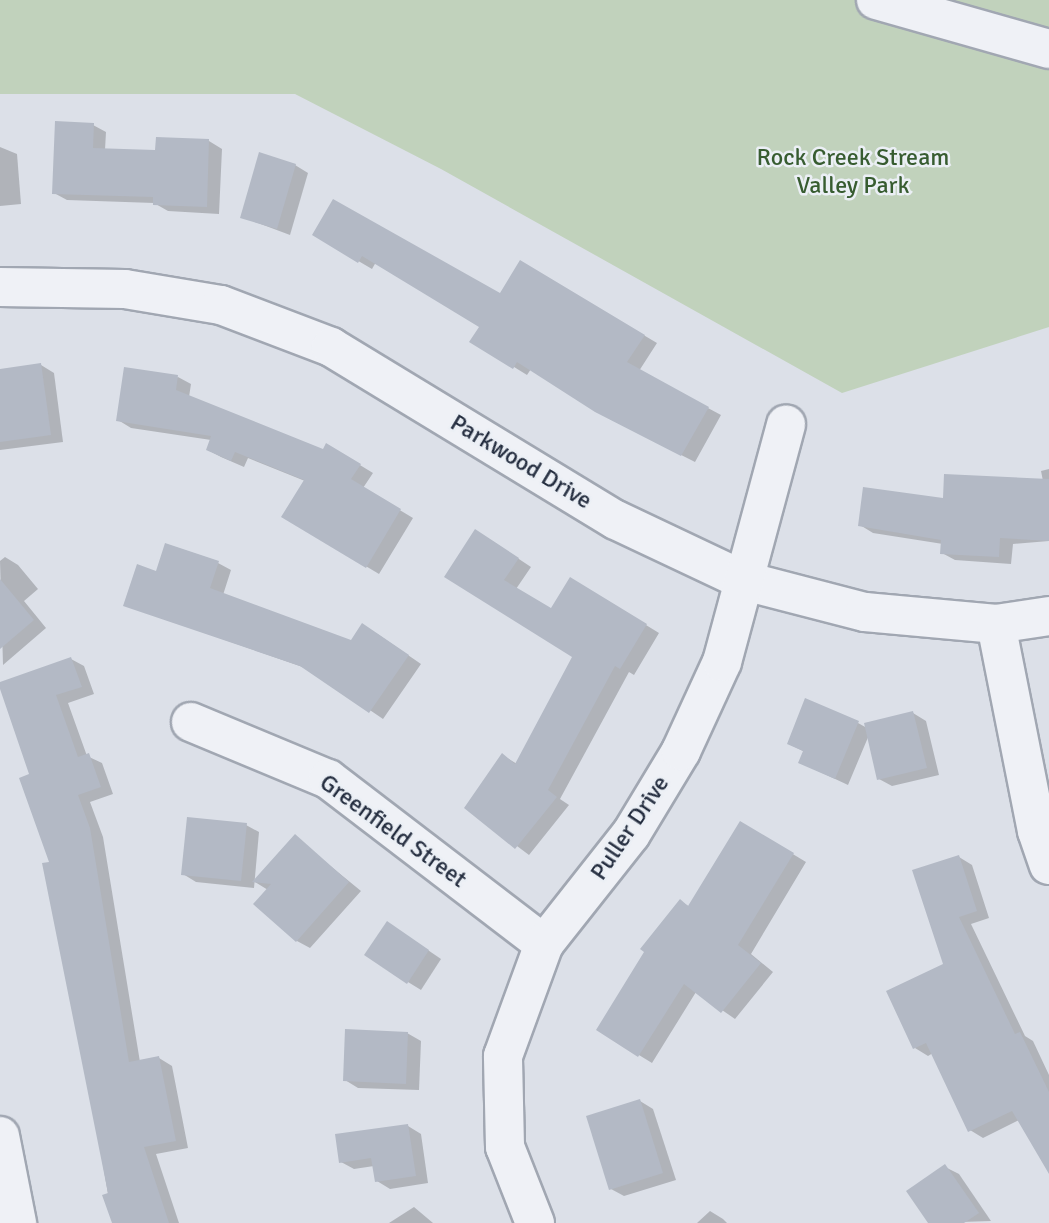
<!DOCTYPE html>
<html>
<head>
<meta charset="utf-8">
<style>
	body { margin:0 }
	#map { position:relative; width:1049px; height:1223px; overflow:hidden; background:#dce0e8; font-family:Signika,sans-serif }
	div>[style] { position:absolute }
	.green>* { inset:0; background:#c1d2bc }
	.shadow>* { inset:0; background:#0003 }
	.building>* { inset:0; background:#b3b9c5 }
	.roads { filter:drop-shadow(2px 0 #a1a7b2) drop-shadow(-2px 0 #a1a7b2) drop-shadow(0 2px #a1a7b2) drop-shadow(0 -2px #a1a7b2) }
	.minor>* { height:38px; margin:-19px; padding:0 19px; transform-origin:19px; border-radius:19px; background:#eff1f6 }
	span { translate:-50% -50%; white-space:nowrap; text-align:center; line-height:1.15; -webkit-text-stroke:5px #ebeff5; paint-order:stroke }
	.park-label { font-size:24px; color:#375c30 }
	.street-label { font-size:24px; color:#242d3f }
</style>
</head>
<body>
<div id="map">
	<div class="green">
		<i style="clip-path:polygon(0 0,1049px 0,1049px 327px,842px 393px,441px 169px,295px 94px,0 94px)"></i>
	</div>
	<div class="shadow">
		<i style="clip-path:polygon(93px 125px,106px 132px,105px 150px,157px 152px,209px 141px,222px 149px,219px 214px,168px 211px,154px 203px,67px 200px,54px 193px)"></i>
		<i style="clip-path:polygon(0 147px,17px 154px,21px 204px,0 206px)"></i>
		<i style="clip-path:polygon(295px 165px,308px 173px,290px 235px,242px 217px)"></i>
		<i style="clip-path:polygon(314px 235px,500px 295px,520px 262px,657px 343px,639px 371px,721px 415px,695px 462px,610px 419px,531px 369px,527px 375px,472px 341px,481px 326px,376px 262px,372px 269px)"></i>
		<i style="clip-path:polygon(41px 365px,54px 373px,63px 442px,0 450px,0 370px)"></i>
		<i style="clip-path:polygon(178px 377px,191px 384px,189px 397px,324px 451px,327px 445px,373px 473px,363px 488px,413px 518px,379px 574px,284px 517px,305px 481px,248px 458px,244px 467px,221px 457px,208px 450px,211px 440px,131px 428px,118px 420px)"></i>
		<i style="clip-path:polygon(1049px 469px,1049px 541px,1013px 544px,1011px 564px,955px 560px,942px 553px,943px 544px,873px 533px,860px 525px,945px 500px,1043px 481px,1041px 471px)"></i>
		<i style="clip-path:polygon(489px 539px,531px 567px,516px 589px,552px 610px,571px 579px,659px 633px,634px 675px,629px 672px,560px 799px,569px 805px,529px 855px,466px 808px,502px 755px,517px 764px,575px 657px,446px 576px)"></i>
		<i style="clip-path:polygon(5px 557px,18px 565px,38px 589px,24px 601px,46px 628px,3px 665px,0 561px)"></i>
		<i style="clip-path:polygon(218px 563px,231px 570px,223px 595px,351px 642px,376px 633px,421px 664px,383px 719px,311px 670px,125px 605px,157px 573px)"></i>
		<i style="clip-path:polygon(71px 659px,84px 666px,94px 694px,68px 703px,87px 756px,102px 763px,113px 794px,90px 802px,103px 837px,140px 1062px,159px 1058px,172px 1066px,188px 1148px,156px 1154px,179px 1223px,113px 1223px,51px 864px,32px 775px,0 684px)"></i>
		<i style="clip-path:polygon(913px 713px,926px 721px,939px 775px,892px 786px,879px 779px,869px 735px,848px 785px,801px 763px,805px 752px,789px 744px,858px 723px,867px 728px)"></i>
		<i style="clip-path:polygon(741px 823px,806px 862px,751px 954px,773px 972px,735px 1019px,696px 992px,652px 1063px,598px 1030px,680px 901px,690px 907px)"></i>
		<i style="clip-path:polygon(246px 825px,259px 832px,254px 888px,196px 882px,183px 874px)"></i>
		<i style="clip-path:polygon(295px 837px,361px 891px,310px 948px,297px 941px,268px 890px,255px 882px)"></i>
		<i style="clip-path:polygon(959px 857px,972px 865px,989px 918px,971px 924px,1025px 1036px,1033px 1041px,1049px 1075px,1049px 1171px,1019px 1120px,983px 1138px,970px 1130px,933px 1053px,928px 1056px,915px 1048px,945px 965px)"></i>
		<i style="clip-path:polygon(400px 931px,441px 959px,421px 990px,408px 982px)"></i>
		<i style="clip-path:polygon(407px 1033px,421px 1041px,419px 1090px,358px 1088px,345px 1080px)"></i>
		<i style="clip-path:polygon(640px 1101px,653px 1109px,676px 1180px,624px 1196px,611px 1189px)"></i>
		<i style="clip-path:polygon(408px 1126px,421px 1134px,428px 1183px,390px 1189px,377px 1181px,374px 1166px,354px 1169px,341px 1162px)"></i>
		<i style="clip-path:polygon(945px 1167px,959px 1174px,991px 1221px,930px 1223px)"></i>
		<i style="clip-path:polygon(414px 1207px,433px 1223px,389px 1223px)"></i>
		<i style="clip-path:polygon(710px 1211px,723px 1219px,727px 1223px,697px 1223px)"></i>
	</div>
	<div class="building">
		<i style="clip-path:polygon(55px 121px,94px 123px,93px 148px,155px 150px,156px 137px,209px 139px,207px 207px,153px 205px,153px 197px,52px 194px)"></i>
		<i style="clip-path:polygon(259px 152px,296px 164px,277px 229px,240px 218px)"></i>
		<i style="clip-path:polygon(333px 199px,500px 293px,520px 260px,645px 335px,627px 362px,709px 407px,681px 456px,595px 412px,517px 362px,513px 369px,469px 342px,479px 327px,362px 256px,358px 263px,312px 235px)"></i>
		<i style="clip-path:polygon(41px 363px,51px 435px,0 442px,0 369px)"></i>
		<i style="clip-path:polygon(124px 367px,178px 375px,176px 390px,323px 449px,326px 443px,361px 464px,351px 479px,401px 509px,366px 568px,281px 517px,304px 480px,235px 452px,231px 461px,206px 450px,211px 436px,116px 421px)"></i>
		<i style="clip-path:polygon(944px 474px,1049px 479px,1049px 541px,1000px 538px,999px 557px,940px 554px,941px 540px,858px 526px,863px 487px,943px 498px)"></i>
		<i style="clip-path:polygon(475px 529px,519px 558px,504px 580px,551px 608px,570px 577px,647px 624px,620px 669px,615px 666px,548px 790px,557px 797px,515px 849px,464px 808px,502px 753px,515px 764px,572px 657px,444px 577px)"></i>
		<i style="clip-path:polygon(165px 543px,219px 561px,210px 588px,351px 640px,362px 623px,409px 655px,369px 713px,300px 666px,123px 606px,137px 564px,156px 571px)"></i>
		<i style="clip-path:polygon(0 579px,34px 620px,0 649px)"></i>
		<i style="clip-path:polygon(71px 657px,82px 687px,56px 695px,78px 757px,89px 753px,101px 787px,78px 795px,90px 828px,129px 1062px,159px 1056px,176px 1141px,144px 1147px,169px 1223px,112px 1223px,102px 1195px,108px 1193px,42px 863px,49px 862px,19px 778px,29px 774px,0 689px,0 682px)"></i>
		<i style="clip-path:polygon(805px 698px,859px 721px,835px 779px,798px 763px,803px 751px,787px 744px)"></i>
		<i style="clip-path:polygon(913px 711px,927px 768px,877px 780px,864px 723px)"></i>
		<i style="clip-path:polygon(187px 817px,247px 823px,241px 881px,181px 875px)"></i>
		<i style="clip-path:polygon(740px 821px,794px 853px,738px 945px,761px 963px,721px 1013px,684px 984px,638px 1057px,596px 1030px,644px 952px,640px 949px,680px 899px,688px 906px)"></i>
		<i style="clip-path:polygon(295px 834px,349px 882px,296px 942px,253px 904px,271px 884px,252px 882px)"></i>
		<i style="clip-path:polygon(959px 855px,977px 911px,959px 917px,1015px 1034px,1020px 1032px,1049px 1092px,1049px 1174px,1012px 1111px,968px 1132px,926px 1043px,913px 1049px,886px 991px,943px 964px,912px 870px)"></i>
		<i style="clip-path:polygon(387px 921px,429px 950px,407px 984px,364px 955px)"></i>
		<i style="clip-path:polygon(345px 1029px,408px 1032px,406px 1084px,343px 1081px)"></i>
		<i style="clip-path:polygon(640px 1099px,663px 1173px,609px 1190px,586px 1116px)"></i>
		<i style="clip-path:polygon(408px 1124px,416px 1176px,375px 1182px,371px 1158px,339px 1163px,335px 1134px)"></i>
		<i style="clip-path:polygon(945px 1164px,979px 1213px,964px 1223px,928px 1223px,906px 1191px)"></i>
	</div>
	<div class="roads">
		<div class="minor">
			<i style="left:876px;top:0;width:180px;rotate:15.8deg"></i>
			<i style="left:0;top:287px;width:125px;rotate:0.9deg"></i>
			<i style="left:125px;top:289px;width:97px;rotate:9.5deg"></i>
			<i style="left:221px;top:305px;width:118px;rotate:20.9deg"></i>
			<i style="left:331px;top:347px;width:333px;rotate:31.3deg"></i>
			<i style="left:616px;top:520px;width:143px;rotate:25.3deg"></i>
			<i style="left:745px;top:581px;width:124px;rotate:14.5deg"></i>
			<i style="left:865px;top:612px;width:132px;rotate:5.2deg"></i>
			<i style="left:996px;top:624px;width:54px;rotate:-8.6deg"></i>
			<i style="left:996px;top:624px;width:211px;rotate:78.8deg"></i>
			<i style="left:1037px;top:831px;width:36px;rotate:71deg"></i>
			<i style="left:191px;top:722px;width:148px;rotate:22.6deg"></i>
			<i style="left:328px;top:779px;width:272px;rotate:37.4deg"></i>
			<i style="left:0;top:1136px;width:89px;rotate:78.9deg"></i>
			<i style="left:535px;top:1223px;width:82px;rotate:-111.5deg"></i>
			<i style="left:505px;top:1147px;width:91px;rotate:-91.3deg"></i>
			<i style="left:503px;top:1056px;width:119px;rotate:-69.9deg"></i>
			<i style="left:544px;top:944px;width:140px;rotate:-51.7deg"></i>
			<i style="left:631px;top:834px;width:97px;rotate:-58.9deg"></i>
			<i style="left:681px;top:751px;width:98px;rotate:-65.3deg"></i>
			<i style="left:722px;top:662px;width:246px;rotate:-74.9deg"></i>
		</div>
	</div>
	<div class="park-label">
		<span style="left:853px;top:172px">Rock Creek Stream<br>Valley Park</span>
	</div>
	<div class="street-label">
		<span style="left:521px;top:462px;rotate:31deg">Parkwood Drive</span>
		<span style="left:630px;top:828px;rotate:-56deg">Puller Drive</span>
		<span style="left:393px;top:831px;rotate:36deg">Greenfield Street</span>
	</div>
</div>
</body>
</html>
